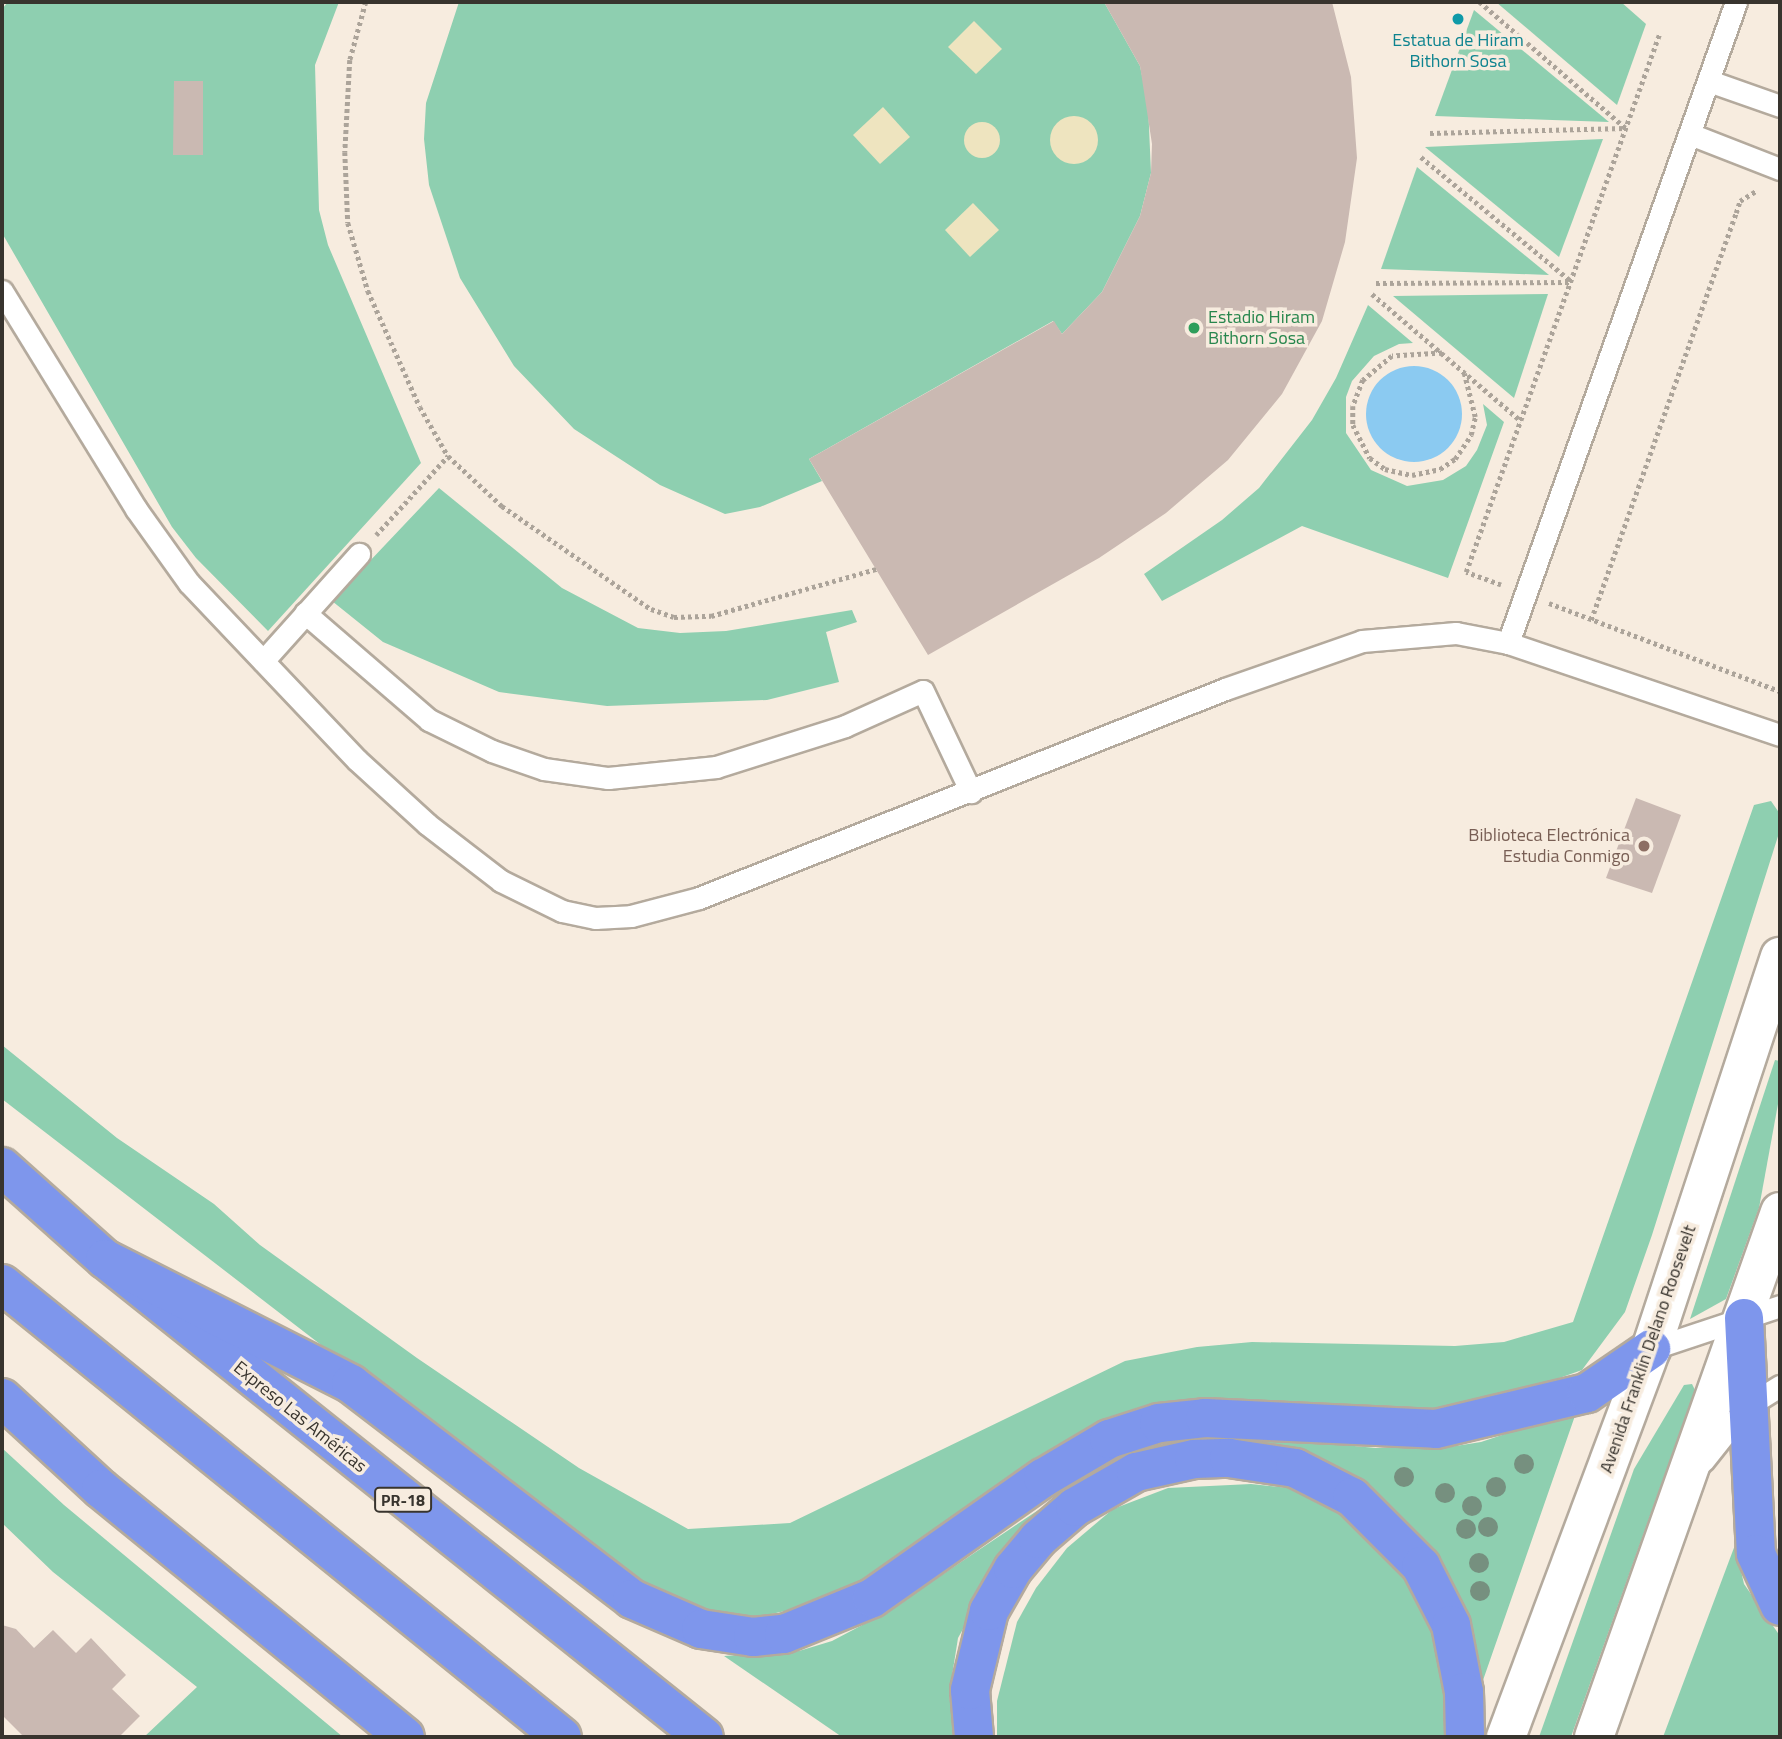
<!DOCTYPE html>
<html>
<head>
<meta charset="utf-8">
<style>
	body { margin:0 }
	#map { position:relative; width:1782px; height:1739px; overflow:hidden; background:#f7ecdf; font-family:"Titillium Web",sans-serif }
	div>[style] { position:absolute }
	.green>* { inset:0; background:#8ecfb0 }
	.sand>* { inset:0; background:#eee4bf }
	.round { border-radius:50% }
	.water>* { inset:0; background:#8bcaf1 }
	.building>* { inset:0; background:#cab9b2 }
	.path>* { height:4.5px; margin-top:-2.25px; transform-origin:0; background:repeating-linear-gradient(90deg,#aca49a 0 3.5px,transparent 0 7px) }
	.roads { filter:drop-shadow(2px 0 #b4aa9d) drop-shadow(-2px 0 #b4aa9d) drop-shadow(0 2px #b4aa9d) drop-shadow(0 -2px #b4aa9d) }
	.service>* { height:21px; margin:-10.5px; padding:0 10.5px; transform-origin:10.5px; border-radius:10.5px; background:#fff }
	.secondary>* { height:38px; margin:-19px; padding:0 19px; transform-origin:19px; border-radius:19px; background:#fff }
	.motorway>* { height:38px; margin:-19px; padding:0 19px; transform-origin:19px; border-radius:19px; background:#7e96ec }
	.trees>* { width:20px; height:20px; margin:-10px; border-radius:50%; background:#76907f }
	.dots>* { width:19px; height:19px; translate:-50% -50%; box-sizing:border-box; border:4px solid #f7ecdf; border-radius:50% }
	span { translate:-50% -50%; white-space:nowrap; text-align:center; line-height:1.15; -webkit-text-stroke:7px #f7ecdf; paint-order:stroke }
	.shield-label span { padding:2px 5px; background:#f7ecdf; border:2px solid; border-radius:5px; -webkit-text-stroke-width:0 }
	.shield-label { font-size:16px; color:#38342e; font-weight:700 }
	.culture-label { font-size:18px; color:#0d838f }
	.leisure-label { font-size:18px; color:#27864d }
	.left { translate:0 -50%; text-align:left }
	.education-label { font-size:18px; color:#785e54 }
	.right { translate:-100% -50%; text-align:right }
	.street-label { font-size:18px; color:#38342e }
	.frame { position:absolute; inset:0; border:4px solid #38342e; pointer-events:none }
</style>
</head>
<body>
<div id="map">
	<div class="green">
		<i style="clip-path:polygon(8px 2px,339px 2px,315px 65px,319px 210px,328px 245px,421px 463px,268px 631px,196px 558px,172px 527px,2px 233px,2px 9px)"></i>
		<i style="clip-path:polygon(459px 2px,1104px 2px,1140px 66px,1148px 104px,1151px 173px,1140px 216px,1102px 292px,1062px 334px,1053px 321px,809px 459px,822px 481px,760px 507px,725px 514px,660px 485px,574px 429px,514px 366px,460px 278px,429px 185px,424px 139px,426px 103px)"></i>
		<i style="clip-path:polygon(1496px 2px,1621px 2px,1646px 24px,1617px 105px)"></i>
		<i style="clip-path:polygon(1474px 10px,1609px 122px,1435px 116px)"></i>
		<i style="clip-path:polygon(1603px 139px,1559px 257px,1425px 147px)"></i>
		<i style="clip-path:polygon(1417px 167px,1549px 275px,1381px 269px)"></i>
		<i style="clip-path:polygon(1548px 294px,1514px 398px,1393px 296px)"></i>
		<i style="clip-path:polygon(1368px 305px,1413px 343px,1399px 344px,1374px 356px,1352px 381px,1346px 397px,1346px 433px,1371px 470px,1407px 486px,1443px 480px,1466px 466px,1477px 450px,1487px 425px,1483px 404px,1504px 422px,1448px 578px,1302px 526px,1162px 601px,1144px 574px,1222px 520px,1259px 488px,1312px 420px,1336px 378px)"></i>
		<i style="clip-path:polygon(439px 488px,562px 588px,638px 628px,680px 633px,726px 631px,852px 610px,857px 622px,826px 632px,839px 682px,767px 700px,607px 706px,499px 692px,383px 642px,332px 601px)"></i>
		<i style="clip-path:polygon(1771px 801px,1780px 814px,1779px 833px,1652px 1235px,1625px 1312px,1582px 1370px,1506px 1397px,1426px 1414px,1253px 1401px,1165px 1408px,851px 1588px,799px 1608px,743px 1620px,647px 1596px,2px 1099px,2px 1045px,117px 1138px,214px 1204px,260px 1245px,417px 1358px,579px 1468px,688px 1529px,790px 1523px,1125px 1361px,1197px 1347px,1252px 1342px,1455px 1346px,1504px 1342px,1573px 1322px,1754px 805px)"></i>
		<i style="clip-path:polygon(1775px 1060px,1780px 1061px,1780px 1093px,1759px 1208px,1726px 1299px,1690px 1319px)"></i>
		<i style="clip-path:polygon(1692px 1384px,1695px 1390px,1571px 1737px,1539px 1737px,1634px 1469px,1684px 1385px)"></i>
		<i style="clip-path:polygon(1577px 1410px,1481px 1686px,1456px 1595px,1429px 1547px,1384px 1500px,1357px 1481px,1185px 1447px,991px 1579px,958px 1638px,949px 1695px,956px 1737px,842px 1737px,724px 1656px,799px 1651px,832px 1641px,885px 1613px,1083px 1480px,1144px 1452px,1183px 1441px,1245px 1436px,1376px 1448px,1443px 1448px,1481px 1442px)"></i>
		<i style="clip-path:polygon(2px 1448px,64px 1505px,343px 1737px,144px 1737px,197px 1687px,53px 1572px,2px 1523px)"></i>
		<i style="clip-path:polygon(1251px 1484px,1308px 1490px,1349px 1509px,1437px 1613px,1452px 1737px,997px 1737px,997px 1701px,1017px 1622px,1036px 1588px,1067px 1548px,1113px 1509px,1168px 1488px)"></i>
		<i style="clip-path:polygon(1735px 1545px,1744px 1584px,1780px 1636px,1780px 1737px,1663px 1737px)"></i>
	</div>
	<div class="sand">
		<i style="clip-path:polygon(974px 21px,1002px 49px,976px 74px,948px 47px)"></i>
		<i style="clip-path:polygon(883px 107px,910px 137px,880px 164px,853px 135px)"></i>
		<i class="round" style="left:1050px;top:116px;width:48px;height:48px"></i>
		<i class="round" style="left:964px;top:122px;width:36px;height:36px"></i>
		<i style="clip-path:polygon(973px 203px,999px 230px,970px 257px,945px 230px)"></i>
	</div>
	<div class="water">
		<i class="round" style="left:1366px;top:366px;width:96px;height:96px"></i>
	</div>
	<div class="building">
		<i style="clip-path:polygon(1104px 2px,1332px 2px,1351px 77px,1357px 158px,1345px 242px,1322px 321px,1282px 394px,1228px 460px,1166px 513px,1099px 558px,928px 655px,809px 459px,1054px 321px,1062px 334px,1102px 292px,1140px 216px,1151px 173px,1152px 144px,1140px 66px)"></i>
		<i style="clip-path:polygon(174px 81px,203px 81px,203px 155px,173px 155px)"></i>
		<i style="clip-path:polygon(1636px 798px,1681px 815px,1652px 893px,1606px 878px)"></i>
		<i style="clip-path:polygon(2px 1625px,16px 1629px,34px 1648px,53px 1630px,76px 1653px,91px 1638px,126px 1675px,112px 1689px,140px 1716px,119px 1737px,24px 1737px,2px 1715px)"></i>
	</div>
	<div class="path">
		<i style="left:366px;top:2px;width:60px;rotate:105.4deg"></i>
		<i style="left:350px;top:60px;width:92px;rotate:93.1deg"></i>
		<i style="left:345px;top:152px;width:71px;rotate:87.6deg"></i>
		<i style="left:348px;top:223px;width:71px;rotate:73.6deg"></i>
		<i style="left:368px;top:291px;width:127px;rotate:65.9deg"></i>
		<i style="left:420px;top:407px;width:56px;rotate:60.3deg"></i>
		<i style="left:448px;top:456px;width:74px;rotate:42.8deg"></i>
		<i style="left:502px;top:506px;width:181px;rotate:34.7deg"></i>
		<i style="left:651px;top:609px;width:24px;rotate:19deg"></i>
		<i style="left:674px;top:617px;width:37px;rotate:-2deg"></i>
		<i style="left:711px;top:616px;width:172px;rotate:-15.9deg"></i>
		<i style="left:1430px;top:133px;width:195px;rotate:-1.5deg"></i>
		<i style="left:1625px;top:128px;width:193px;rotate:-139.2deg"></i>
		<i style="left:1421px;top:157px;width:195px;rotate:39.6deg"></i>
		<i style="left:1376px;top:283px;width:194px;rotate:-0.3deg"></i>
		<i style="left:1372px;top:294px;width:196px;rotate:40.4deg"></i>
		<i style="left:1442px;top:353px;width:50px;rotate:176.6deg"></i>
		<i style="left:1392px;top:356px;width:38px;rotate:140deg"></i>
		<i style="left:1363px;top:380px;width:28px;rotate:111deg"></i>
		<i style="left:1353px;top:406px;width:19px;rotate:90deg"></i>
		<i style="left:1353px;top:425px;width:37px;rotate:63deg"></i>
		<i style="left:1370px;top:458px;width:19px;rotate:36deg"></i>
		<i style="left:1385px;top:469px;width:28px;rotate:13deg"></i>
		<i style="left:1412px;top:475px;width:29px;rotate:-12deg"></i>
		<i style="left:1440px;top:469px;width:18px;rotate:-34deg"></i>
		<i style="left:1455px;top:459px;width:29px;rotate:-56deg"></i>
		<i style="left:1471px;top:435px;width:18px;rotate:-77deg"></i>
		<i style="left:1475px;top:417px;width:45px;rotate:-104deg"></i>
		<i style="left:376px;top:535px;width:107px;rotate:-47.7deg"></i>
		<i style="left:1501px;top:585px;width:37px;rotate:-160deg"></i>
		<i style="left:1466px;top:572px;width:571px;rotate:-70.23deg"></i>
		<i style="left:1549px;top:603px;width:247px;rotate:20.9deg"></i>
		<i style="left:1591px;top:620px;width:432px;rotate:-70.4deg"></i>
		<i style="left:1736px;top:213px;width:13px;rotate:-72deg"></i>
		<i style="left:1740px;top:201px;width:19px;rotate:-32deg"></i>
	</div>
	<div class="roads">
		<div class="service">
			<i style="left:1709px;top:81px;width:75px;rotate:19.4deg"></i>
			<i style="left:1690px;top:134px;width:97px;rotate:21.3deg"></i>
			<i style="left:2px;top:291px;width:256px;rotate:58.4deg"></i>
			<i style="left:136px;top:509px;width:91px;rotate:54.4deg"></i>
			<i style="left:189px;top:583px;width:244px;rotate:46.5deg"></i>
			<i style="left:357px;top:760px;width:95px;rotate:42.4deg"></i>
			<i style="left:427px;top:824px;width:93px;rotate:37.6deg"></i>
			<i style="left:501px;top:881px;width:68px;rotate:26.2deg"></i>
			<i style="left:562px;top:911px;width:34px;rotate:12deg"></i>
			<i style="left:595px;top:918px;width:36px;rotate:-3deg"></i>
			<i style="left:631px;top:916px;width:70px;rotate:-14.8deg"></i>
			<i style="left:699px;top:898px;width:566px;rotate:-21.67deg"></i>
			<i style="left:1225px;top:689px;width:145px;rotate:-19.3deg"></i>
			<i style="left:1362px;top:641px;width:94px;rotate:-4.9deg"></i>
			<i style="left:1456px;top:633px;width:53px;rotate:10.9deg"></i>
			<i style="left:1508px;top:643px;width:287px;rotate:18.7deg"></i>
			<i style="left:305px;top:613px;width:164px;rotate:40.8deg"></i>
			<i style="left:429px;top:720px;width:70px;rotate:26.2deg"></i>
			<i style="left:492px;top:751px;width:55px;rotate:19.1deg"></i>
			<i style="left:544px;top:769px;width:65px;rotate:8deg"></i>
			<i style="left:608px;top:778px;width:109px;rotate:-5.8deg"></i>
			<i style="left:716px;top:767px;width:135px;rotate:-17.6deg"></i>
			<i style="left:845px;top:726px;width:85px;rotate:-24.2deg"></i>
			<i style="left:923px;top:691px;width:112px;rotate:64.6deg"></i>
			<i style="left:1508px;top:643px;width:680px;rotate:-70.42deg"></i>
			<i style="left:263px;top:661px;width:144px;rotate:-48.1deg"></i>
			<i style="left:1651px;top:1349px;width:136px;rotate:-18.4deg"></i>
			<i style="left:1703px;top:1461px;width:69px;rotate:-51.5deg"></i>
			<i style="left:1746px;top:1407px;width:40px;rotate:-32deg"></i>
		</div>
		<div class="secondary">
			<i style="left:1506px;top:1737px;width:414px;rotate:-69.5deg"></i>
			<i style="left:1651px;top:1349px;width:413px;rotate:-71.8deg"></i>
			<i style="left:1594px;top:1737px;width:557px;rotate:-70.49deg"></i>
		</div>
		<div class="motorway">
			<i style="left:2px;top:1167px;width:138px;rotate:41.8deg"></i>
			<i style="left:105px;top:1259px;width:766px;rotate:38.59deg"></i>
			<i style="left:105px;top:1259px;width:276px;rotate:26.9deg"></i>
			<i style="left:351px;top:1384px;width:354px;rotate:37.4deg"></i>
			<i style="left:632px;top:1599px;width:75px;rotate:23.5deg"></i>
			<i style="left:701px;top:1629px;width:53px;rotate:8.7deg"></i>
			<i style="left:753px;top:1637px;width:31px;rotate:-6deg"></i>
			<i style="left:784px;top:1634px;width:95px;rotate:-22.2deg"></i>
			<i style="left:872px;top:1598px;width:209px;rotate:-35.1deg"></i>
			<i style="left:1043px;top:1478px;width:77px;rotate:-30.6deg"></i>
			<i style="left:1109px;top:1439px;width:52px;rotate:-17.7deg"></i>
			<i style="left:1159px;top:1423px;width:46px;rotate:-6.2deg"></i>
			<i style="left:1205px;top:1418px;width:231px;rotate:2.7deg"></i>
			<i style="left:1436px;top:1429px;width:155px;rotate:-13.4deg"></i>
			<i style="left:1587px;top:1393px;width:78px;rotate:-34.5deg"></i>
			<i style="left:2px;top:1284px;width:720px;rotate:38.97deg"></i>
			<i style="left:1744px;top:1318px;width:236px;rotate:87.1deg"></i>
			<i style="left:1756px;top:1554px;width:57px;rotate:65.2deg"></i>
			<i style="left:2px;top:1398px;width:134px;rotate:42.6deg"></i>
			<i style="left:101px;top:1489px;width:392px;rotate:39.2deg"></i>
			<i style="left:974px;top:1737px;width:47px;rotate:-94.9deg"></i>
			<i style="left:970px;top:1690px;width:81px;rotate:-76.5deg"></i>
			<i style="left:989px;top:1611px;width:48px;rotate:-60.3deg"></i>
			<i style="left:1013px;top:1569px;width:39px;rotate:-50deg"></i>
			<i style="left:1038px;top:1539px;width:49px;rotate:-40.9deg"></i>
			<i style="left:1075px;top:1507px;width:70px;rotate:-29.8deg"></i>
			<i style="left:1136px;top:1472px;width:59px;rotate:-12.6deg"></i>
			<i style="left:1194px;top:1459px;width:35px;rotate:-2deg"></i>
			<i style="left:1229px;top:1458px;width:67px;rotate:8.6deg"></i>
			<i style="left:1295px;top:1468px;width:64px;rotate:27deg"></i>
			<i style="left:1352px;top:1497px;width:98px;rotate:45deg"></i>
			<i style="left:1421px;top:1566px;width:66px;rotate:63deg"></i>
			<i style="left:1451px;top:1625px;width:68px;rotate:79deg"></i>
			<i style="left:1464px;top:1692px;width:45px;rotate:88.7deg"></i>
		</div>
	</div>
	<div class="trees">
		<i style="left:1524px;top:1464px"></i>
		<i style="left:1404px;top:1477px"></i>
		<i style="left:1496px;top:1487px"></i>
		<i style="left:1445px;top:1493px"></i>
		<i style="left:1472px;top:1506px"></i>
		<i style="left:1488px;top:1527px"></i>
		<i style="left:1466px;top:1529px"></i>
		<i style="left:1479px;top:1563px"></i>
		<i style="left:1480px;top:1591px"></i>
	</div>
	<div class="dots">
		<i style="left:1458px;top:19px;background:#0f9aa8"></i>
		<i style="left:1194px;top:328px;background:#2e9e5b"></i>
		<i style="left:1644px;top:846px;background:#8d6e63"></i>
	</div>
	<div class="shield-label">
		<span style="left:403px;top:1500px">PR-18</span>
	</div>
	<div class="culture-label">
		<span style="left:1458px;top:51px">Estatua de Hiram<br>Bithorn Sosa</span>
	</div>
	<div class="leisure-label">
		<span class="left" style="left:1208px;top:328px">Estadio Hiram<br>Bithorn Sosa</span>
	</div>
	<div class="education-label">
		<span class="right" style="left:1630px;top:846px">Biblioteca Electrónica<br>Estudia Conmigo</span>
	</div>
	<div class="street-label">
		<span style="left:1648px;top:1349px;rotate:-71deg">Avenida Franklin Delano Roosevelt</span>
		<span style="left:300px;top:1417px;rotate:39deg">Expreso Las Américas</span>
	</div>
	<div class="frame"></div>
</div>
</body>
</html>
